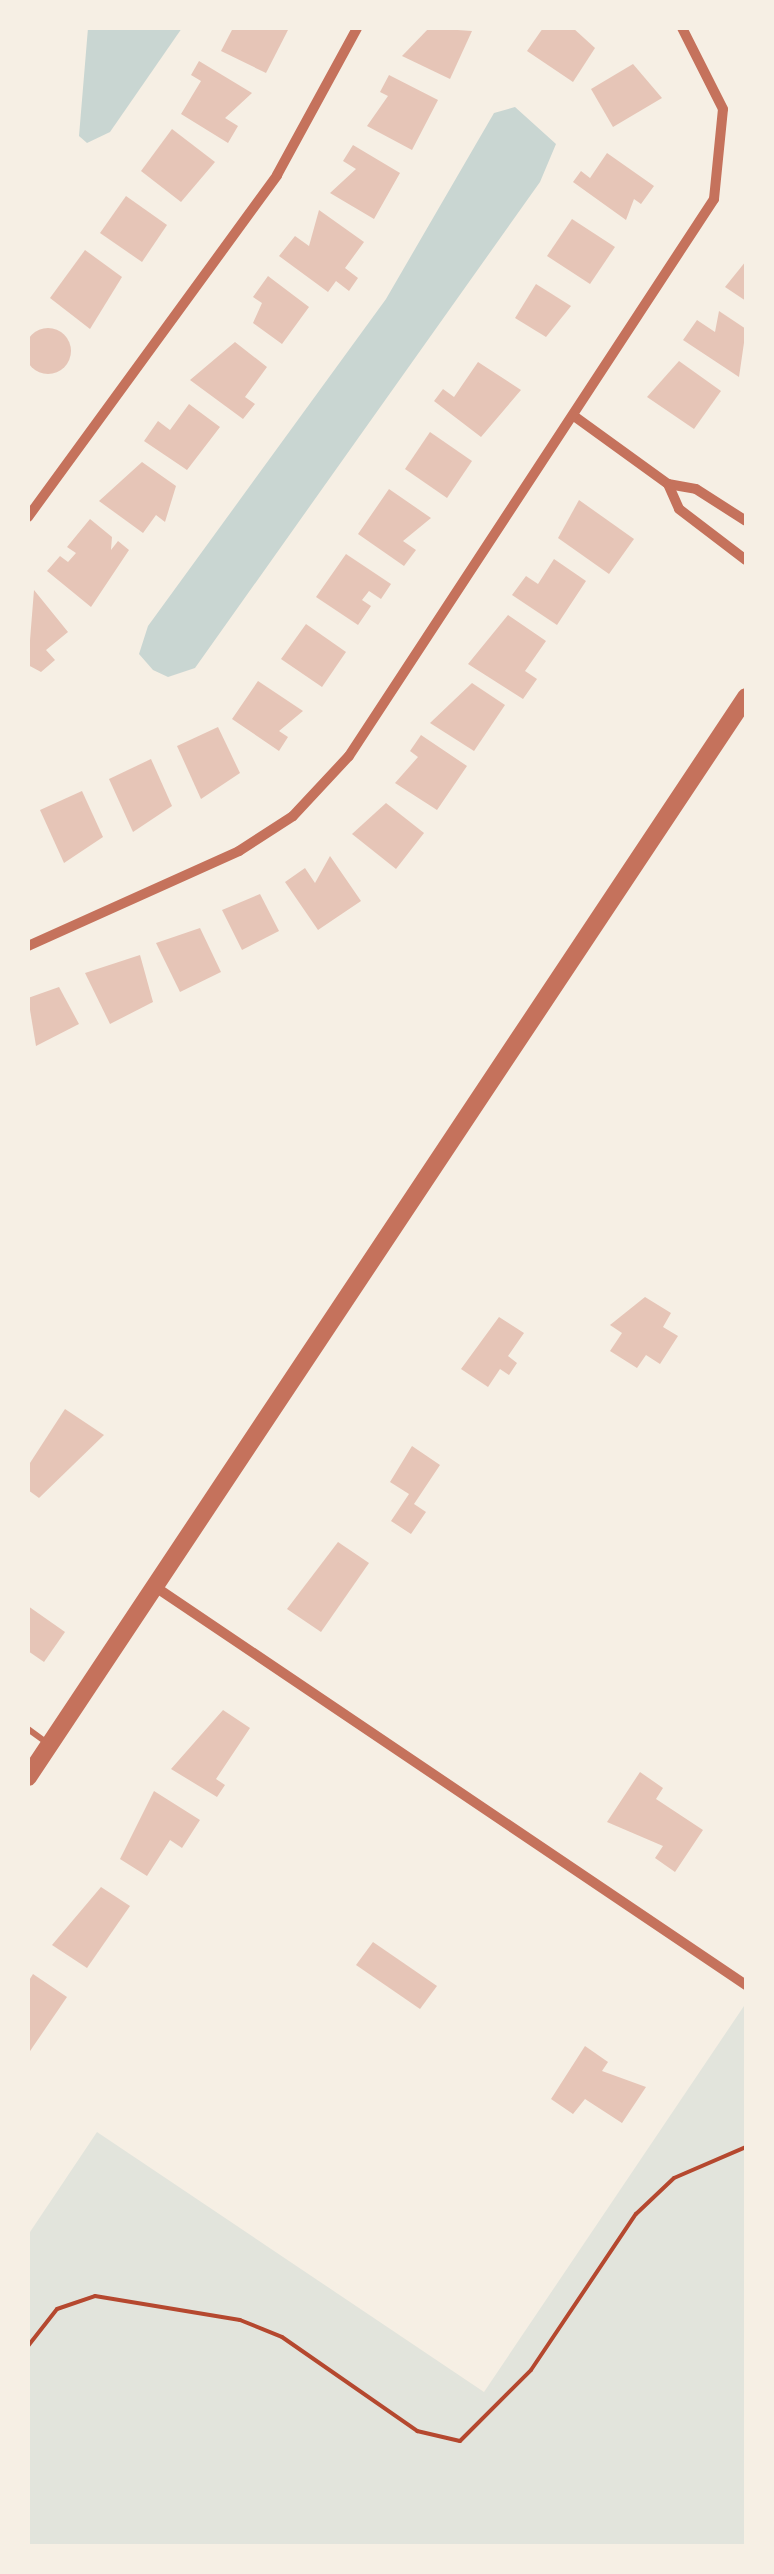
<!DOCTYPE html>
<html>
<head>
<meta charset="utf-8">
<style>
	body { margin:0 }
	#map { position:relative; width:774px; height:2574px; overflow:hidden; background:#f6efe4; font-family:Raleway,sans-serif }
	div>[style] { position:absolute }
	.green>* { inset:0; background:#e2e4dc }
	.water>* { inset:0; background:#c9d6d2 }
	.building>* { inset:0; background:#e6c5b7 }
	.round { border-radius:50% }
	.path>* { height:4px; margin:-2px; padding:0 2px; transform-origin:2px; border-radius:2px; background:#b5482f }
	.service>* { height:6px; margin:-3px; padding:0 3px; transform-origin:3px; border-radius:3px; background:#c5725c }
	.minor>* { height:10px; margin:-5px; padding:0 5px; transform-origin:5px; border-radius:5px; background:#c5725c }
	.tertiary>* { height:18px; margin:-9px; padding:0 9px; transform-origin:9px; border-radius:9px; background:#c5725c }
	span { translate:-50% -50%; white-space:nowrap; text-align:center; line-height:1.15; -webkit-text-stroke:9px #f6efe4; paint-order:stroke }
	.frame { position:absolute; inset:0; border:30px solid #f6efe4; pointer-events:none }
</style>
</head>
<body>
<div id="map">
	<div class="green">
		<i style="clip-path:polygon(746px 2003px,746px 2546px,28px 2546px,28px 2235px,97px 2132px,484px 2392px)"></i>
	</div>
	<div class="water">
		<i style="clip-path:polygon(88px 28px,182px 28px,110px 132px,87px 143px,79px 136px)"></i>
		<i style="clip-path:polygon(515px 107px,556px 144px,540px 182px,195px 668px,168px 677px,153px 670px,139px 654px,148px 626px,386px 299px,494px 113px)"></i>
	</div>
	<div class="building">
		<i style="clip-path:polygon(233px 28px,289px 28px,266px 73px,221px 51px)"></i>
		<i style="clip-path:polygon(429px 28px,472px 31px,450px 79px,402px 56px)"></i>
		<i style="clip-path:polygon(543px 28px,573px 28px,595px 48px,573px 82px,527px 51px)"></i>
		<i style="clip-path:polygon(199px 61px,252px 93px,225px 118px,238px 126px,228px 143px,181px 114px,201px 81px,191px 75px)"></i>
		<i style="clip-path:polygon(633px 64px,662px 98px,613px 127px,591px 89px)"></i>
		<i style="clip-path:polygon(389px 75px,438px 100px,412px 150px,367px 126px,388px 96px,380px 92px)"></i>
		<i style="clip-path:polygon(172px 129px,215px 162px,181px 202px,141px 171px)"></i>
		<i style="clip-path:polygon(353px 145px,400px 173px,374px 219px,330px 193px,356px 169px,343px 161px)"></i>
		<i style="clip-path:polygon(607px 153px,654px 186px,641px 204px,634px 199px,626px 220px,573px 182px,581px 171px,590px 178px)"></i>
		<i style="clip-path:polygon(126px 196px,167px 225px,142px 262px,100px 233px)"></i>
		<i style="clip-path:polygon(319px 210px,364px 242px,345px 268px,358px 278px,349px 291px,336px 281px,328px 292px,279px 256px,295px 236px,309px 246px)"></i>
		<i style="clip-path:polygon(572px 219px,615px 247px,590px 284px,547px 256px)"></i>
		<i style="clip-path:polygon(85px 250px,122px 277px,90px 329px,50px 298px)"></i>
		<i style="clip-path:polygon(746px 261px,746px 301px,725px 287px)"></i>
		<i style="clip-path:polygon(268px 276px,309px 307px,282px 344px,253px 323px,262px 303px,253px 297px)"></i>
		<i style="clip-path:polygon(536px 284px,571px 306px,546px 337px,515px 318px)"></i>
		<i style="clip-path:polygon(719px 311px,746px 329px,739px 377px,683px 340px,697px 320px,715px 332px)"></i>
		<i class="round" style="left:25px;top:328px;width:46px;height:46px"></i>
		<i style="clip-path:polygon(235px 342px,267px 367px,245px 397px,255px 404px,243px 419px,190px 380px)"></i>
		<i style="clip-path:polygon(679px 361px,721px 391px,694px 429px,647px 397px)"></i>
		<i style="clip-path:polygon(478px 362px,521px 390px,481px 437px,434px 401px,443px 389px,454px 397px)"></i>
		<i style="clip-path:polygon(189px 404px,220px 427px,187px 470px,144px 441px,158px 421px,170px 430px)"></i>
		<i style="clip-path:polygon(430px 432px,472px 461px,447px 498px,405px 469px)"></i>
		<i style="clip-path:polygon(142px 462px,176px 486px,165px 522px,156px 515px,143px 533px,99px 501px)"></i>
		<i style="clip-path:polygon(389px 489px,431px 518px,403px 541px,416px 550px,404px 566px,358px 534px)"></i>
		<i style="clip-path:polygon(579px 500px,634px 539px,609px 574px,558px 538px)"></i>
		<i style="clip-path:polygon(90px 519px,112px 537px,111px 550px,118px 541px,129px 550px,91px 607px,47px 571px,60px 556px,68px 562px,76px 553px,67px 547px)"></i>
		<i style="clip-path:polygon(346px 554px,391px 584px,381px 599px,369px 591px,362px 600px,371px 606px,358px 625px,316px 597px)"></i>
		<i style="clip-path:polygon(554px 559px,586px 581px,557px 625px,512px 595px,526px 576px,538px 584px)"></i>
		<i style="clip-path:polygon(34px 590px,68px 632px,46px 650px,55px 660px,41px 672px,28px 665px)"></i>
		<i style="clip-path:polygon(508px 615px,546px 641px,525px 671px,537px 679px,523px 699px,468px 664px)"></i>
		<i style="clip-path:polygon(306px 624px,346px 652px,322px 687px,281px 659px)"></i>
		<i style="clip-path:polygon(258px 681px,303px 711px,279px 731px,288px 737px,279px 751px,232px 719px)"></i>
		<i style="clip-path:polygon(472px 683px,505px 705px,474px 751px,430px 723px)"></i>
		<i style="clip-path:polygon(218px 727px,240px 773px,201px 799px,177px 746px)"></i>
		<i style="clip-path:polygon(421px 735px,467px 766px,437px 810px,395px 783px,418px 757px,410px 751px)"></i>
		<i style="clip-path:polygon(151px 759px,172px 806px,133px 832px,109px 779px)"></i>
		<i style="clip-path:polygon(82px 791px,103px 837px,64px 863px,40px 810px)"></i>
		<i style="clip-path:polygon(386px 803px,424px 833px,396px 869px,352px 834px)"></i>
		<i style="clip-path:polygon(330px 856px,361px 901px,318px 930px,285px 882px,305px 868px,315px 883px)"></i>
		<i style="clip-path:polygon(260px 894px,279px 931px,242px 950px,222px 910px)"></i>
		<i style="clip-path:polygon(200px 928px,221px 972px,180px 992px,156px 943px)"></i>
		<i style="clip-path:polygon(140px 955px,153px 1002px,110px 1024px,85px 973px)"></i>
		<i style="clip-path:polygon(59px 987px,79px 1024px,36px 1046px,28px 998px)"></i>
		<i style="clip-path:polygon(645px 1297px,671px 1313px,663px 1327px,678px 1336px,660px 1364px,646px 1355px,637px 1368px,610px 1351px,622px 1333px,610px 1325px)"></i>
		<i style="clip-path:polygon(499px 1317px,524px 1333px,508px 1356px,517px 1363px,509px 1375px,500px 1369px,488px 1387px,461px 1369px)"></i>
		<i style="clip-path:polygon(65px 1409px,104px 1435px,39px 1498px,28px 1490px,28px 1466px)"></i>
		<i style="clip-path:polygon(412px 1446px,440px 1465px,414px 1504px,426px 1512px,411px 1534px,391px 1521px,409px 1494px,390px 1482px)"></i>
		<i style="clip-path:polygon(338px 1542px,369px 1563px,321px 1632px,287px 1609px)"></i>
		<i style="clip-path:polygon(28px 1606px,65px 1632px,44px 1662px,28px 1651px)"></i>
		<i style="clip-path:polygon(223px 1710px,250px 1728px,216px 1779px,225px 1785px,217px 1797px,171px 1769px)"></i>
		<i style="clip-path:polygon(640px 1772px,663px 1788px,656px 1799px,703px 1830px,675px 1872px,655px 1858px,663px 1846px,607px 1822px)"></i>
		<i style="clip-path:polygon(154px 1791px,200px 1820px,182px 1848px,170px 1840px,147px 1876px,120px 1859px)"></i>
		<i style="clip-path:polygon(101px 1887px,130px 1906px,87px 1968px,52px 1945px)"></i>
		<i style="clip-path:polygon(373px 1942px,437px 1986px,420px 2009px,356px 1965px)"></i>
		<i style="clip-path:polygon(33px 1974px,67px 1997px,28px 2054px,28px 1982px)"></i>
		<i style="clip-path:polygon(585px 2046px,608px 2062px,602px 2071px,646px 2087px,622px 2123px,585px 2099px,573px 2114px,551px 2099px)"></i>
	</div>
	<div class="path">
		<i style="left:28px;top:2346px;width:47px;rotate:-51.9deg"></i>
		<i style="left:57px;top:2309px;width:40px;rotate:-18.9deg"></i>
		<i style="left:95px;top:2296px;width:147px;rotate:9.4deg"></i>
		<i style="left:240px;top:2320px;width:45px;rotate:22deg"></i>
		<i style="left:282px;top:2337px;width:165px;rotate:34.8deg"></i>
		<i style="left:417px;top:2431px;width:44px;rotate:13.1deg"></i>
		<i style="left:460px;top:2441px;width:100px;rotate:-45deg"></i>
		<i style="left:531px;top:2370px;width:188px;rotate:-56.1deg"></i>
		<i style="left:636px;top:2214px;width:52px;rotate:-43.5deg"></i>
		<i style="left:674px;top:2178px;width:78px;rotate:-23.3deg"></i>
	</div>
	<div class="service">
		<i style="left:28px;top:1729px;width:24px;rotate:36deg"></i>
	</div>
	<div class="minor">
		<i style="left:574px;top:416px;width:116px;rotate:35.9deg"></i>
		<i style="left:668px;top:484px;width:28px;rotate:10deg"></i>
		<i style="left:696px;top:489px;width:59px;rotate:32.6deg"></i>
		<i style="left:668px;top:484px;width:27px;rotate:66deg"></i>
		<i style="left:679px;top:509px;width:84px;rotate:37.3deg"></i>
		<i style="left:28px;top:517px;width:423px;rotate:-53.9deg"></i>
		<i style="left:277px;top:175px;width:167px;rotate:-61.4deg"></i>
		<i style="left:28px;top:946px;width:231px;rotate:-24.2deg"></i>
		<i style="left:239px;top:851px;width:64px;rotate:-32.9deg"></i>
		<i style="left:293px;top:816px;width:82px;rotate:-47deg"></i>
		<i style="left:349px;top:756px;width:666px;rotate:-56.76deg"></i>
		<i style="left:714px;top:199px;width:90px;rotate:-84.3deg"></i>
		<i style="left:723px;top:109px;width:91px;rotate:-116.8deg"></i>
		<i style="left:154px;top:1586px;width:714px;rotate:33.98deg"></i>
	</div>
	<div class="tertiary">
		<i style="left:28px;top:1777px;width:1297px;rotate:-56.38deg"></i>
	</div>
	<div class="frame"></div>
</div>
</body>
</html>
